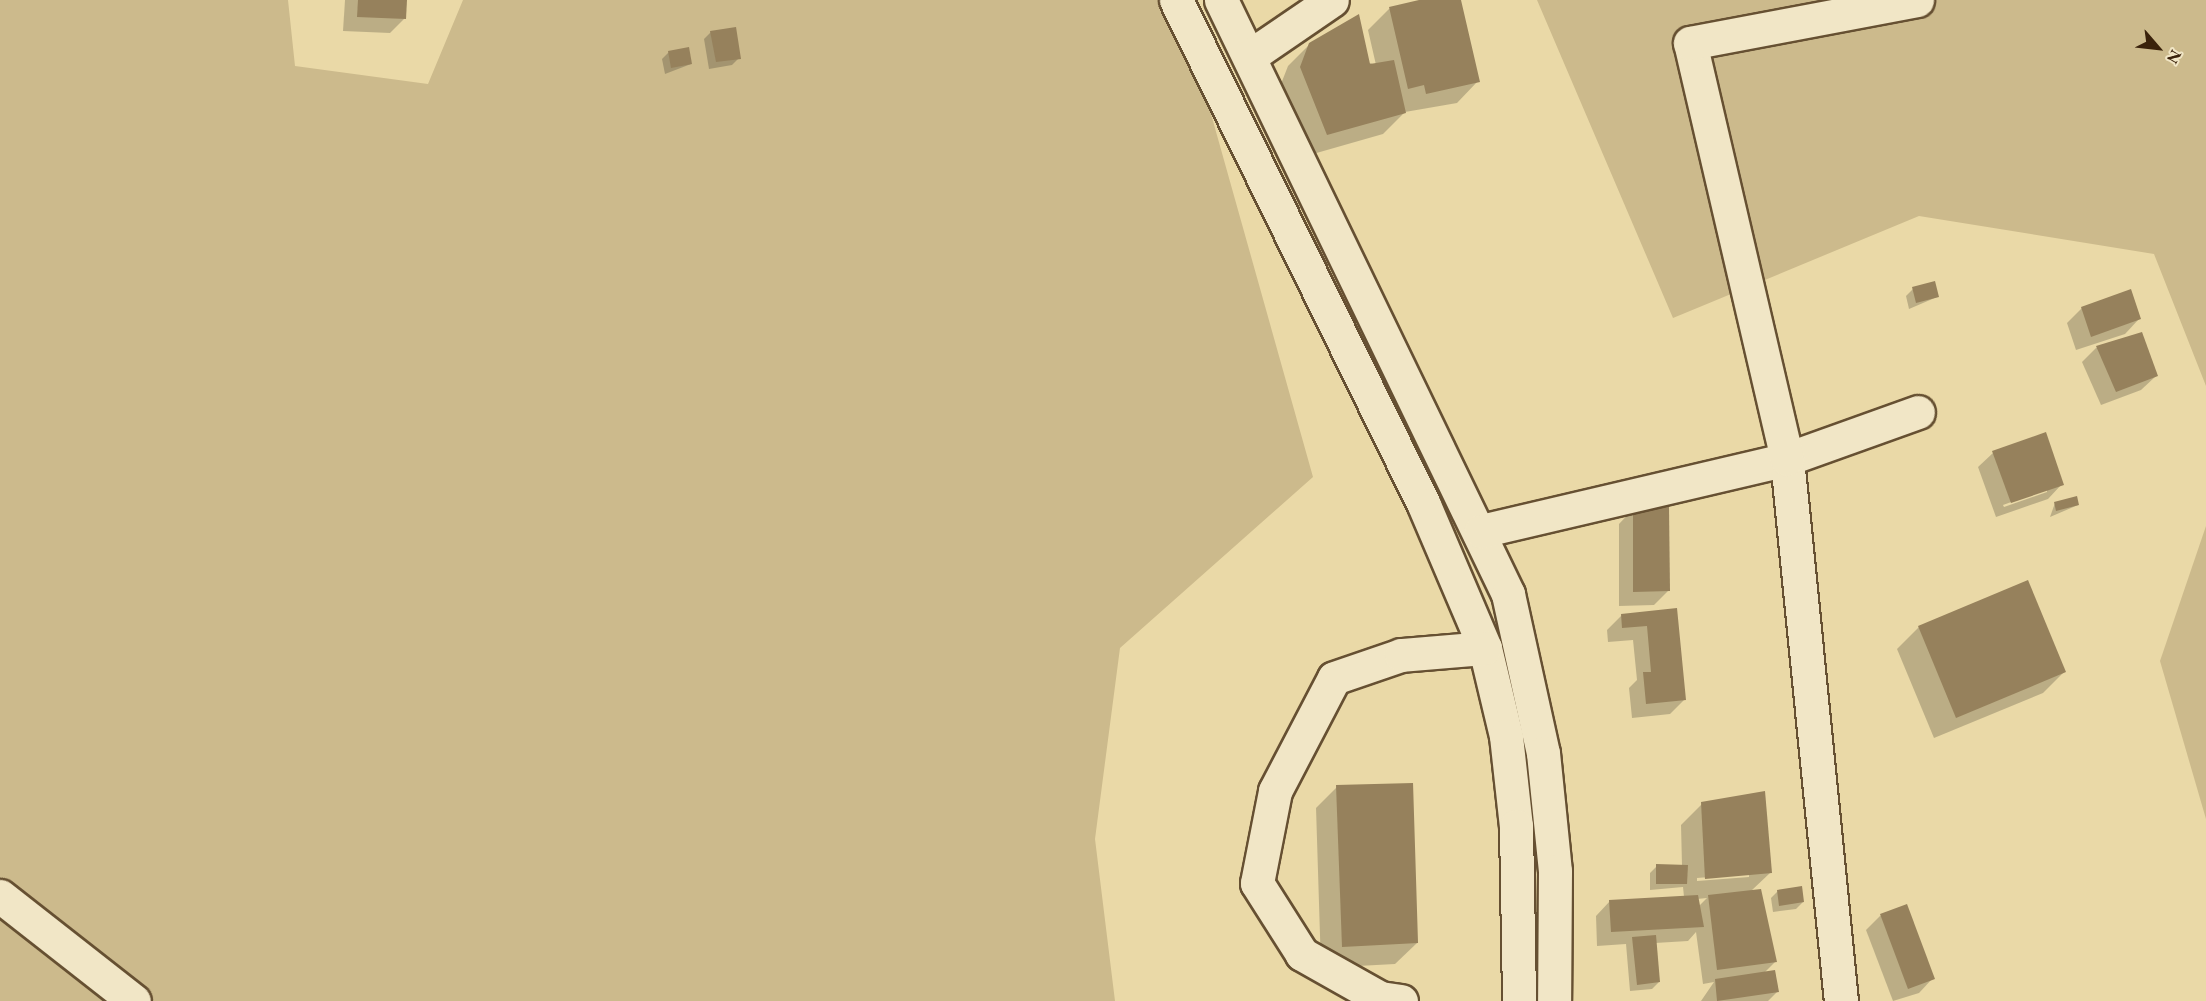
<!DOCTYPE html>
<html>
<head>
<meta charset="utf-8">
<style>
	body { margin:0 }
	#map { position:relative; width:2206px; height:1001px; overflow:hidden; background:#ead9a7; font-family:"EB Garamond",serif }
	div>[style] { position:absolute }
	.green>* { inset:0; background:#ccba8c }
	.shadow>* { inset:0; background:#0003 }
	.building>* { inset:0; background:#96815c }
	.roads { filter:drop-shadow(2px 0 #665032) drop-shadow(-2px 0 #665032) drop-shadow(0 2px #665032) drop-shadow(0 -2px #665032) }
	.minor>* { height:33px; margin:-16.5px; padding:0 16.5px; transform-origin:16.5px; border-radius:16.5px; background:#f1e6c6 }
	span { translate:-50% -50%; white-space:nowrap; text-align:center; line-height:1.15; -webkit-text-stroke:5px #f1e6c6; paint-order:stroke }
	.north { position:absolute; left:2128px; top:18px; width:60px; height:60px; -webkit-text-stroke:4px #f1e6c6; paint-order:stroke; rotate:118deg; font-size:16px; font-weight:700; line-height:24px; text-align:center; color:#3a220b }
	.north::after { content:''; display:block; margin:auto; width:21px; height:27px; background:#3a220b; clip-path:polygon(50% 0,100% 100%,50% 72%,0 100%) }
</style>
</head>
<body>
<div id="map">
	<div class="green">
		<i style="clip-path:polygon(0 0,288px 0,295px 66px,428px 84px,463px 0,1179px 0,1313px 477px,1120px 648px,1095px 839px,1115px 1001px,0 1001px)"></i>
		<i style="clip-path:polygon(1537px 0,2206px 0,2206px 386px,2154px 254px,1919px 216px,1673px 318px)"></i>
		<i style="clip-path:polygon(2206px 526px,2206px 819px,2160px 661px)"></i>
	</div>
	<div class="shadow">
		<i style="clip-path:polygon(345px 0,405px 0,404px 19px,390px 33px,343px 31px)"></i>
		<i style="clip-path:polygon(1425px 0,1460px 0,1478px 81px,1457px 103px,1405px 112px,1383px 134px,1306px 156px,1279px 89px,1288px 66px,1310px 44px,1376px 65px,1368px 30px,1389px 9px)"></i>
		<i style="clip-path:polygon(711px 32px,739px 58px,732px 65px,709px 69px,704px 39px)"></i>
		<i style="clip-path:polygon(669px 52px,691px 64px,665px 74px,662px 59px)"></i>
		<i style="clip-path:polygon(1913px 289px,1937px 297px,1909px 309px,1906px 296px)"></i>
		<i style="clip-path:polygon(2082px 308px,2139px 319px,2125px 334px,2076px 350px,2067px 323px)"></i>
		<i style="clip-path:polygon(2141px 334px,2156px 376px,2141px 390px,2101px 405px,2082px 362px,2096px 348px)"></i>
		<i style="clip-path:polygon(evenodd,1993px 453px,2062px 484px,2048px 499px,1996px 517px,1978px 467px,1993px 453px,2047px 489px,2047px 492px,2004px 507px,2003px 505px,2047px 489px)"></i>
		<i style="clip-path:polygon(2055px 503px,2078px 505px,2050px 517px)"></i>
		<i style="clip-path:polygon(1633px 509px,1668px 591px,1654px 605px,1619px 606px,1619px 524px)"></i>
		<i style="clip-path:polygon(2028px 582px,2064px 672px,2043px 693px,1934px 738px,1897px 649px,1919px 627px)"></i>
		<i style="clip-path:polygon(1676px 610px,1684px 700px,1670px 714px,1632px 718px,1629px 688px,1637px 680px,1633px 640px,1608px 642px,1607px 630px,1622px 615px)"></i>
		<i style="clip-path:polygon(1337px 787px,1417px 943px,1395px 964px,1321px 968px,1316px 808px)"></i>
		<i style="clip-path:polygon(evenodd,1702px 804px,1770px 873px,1751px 891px,1775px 962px,1764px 973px,1777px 992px,1768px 1001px,1701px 1001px,1714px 982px,1703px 984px,1696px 932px,1688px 941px,1655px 943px,1659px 982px,1652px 989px,1630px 991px,1626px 944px,1597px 946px,1596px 916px,1610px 901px,1684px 897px,1683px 887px,1650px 890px,1650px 873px,1657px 866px,1682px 866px,1681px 825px,1702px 804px,1749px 874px,1749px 877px,1697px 881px,1697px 878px,1749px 874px,1702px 804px,1707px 898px,1699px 906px,1697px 899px,1707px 898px)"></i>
		<i style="clip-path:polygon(1778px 891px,1803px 902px,1796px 909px,1773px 912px,1771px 898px)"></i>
		<i style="clip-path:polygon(1906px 906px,1933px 978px,1919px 993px,1893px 1001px,1866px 930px,1880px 916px)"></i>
	</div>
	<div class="building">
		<i style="clip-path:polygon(358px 0,407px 0,406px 19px,357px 17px)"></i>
		<i style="clip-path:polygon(1419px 0,1461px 0,1480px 82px,1426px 94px,1424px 85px,1408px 89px,1389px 7px)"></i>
		<i style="clip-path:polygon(1359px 14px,1370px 64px,1394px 60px,1406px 113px,1327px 135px,1300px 67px,1309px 43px)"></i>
		<i style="clip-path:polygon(736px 27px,741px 59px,716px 62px,710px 31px)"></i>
		<i style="clip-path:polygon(689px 47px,692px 64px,671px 68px,668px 51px)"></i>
		<i style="clip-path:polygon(1935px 281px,1939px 297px,1916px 303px,1912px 287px)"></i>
		<i style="clip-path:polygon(2131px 289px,2141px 319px,2091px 337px,2081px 307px)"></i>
		<i style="clip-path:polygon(2142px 332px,2158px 376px,2116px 392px,2096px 346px)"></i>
		<i style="clip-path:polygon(2046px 432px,2064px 485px,2011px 503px,1992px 451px)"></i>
		<i style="clip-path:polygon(2077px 496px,2079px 505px,2056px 511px,2054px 502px)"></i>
		<i style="clip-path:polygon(1669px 507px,1670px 591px,1633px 592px,1633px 508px)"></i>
		<i style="clip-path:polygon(2028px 580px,2066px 672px,1956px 718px,1918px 626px)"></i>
		<i style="clip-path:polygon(1677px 608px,1686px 700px,1646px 704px,1643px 672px,1651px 672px,1647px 626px,1622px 628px,1621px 614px)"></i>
		<i style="clip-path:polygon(1413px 783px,1418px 943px,1342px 947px,1336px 785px)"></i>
		<i style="clip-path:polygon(1765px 791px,1772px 873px,1705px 879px,1701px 802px)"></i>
		<i style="clip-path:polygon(1656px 864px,1688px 865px,1687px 884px,1656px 884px)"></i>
		<i style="clip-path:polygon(1802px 886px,1804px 902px,1779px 906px,1777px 890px)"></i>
		<i style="clip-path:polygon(1761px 889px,1777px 962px,1717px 970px,1708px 895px)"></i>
		<i style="clip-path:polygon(1698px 895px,1704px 927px,1611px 932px,1609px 900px)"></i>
		<i style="clip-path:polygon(1907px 904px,1935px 979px,1908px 989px,1880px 914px)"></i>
		<i style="clip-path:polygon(1656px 935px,1660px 982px,1637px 985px,1632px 937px)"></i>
		<i style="clip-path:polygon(1775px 970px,1779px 992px,1717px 1001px,1715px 979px)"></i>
	</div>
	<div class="roads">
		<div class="minor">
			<i style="left:1176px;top:0;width:563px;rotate:63.84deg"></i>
			<i style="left:1424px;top:505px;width:155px;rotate:66.9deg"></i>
			<i style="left:1485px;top:648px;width:90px;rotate:76.6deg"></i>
			<i style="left:1506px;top:736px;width:91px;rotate:83.7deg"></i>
			<i style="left:1516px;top:826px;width:175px;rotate:89deg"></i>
			<i style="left:1221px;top:0;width:660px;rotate:64.21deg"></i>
			<i style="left:1508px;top:594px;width:163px;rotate:77.6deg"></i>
			<i style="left:1543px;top:753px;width:119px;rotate:84.2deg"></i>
			<i style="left:1555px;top:871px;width:130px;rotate:90.4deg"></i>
			<i style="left:1250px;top:56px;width:99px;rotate:-34.3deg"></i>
			<i style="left:1481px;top:531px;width:314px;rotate:-13.2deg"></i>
			<i style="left:1787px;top:459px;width:139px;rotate:-19.7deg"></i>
			<i style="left:0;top:896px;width:170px;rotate:38.1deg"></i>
			<i style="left:1401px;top:1001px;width:21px;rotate:-172deg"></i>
			<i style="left:1380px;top:998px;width:90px;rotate:-150.6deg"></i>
			<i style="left:1302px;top:954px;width:84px;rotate:-122.4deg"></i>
			<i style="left:1257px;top:883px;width:94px;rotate:-78.9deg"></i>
			<i style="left:1275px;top:791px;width:127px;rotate:-62.4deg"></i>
			<i style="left:1334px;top:678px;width:71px;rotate:-18.9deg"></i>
			<i style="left:1401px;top:655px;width:84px;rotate:-4.8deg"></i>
			<i style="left:1841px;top:1001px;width:545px;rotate:-95.69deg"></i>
			<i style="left:1787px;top:459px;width:427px;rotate:-103.1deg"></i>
			<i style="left:1690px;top:43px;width:231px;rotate:-10.7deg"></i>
		</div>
	</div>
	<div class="north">N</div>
</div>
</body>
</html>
